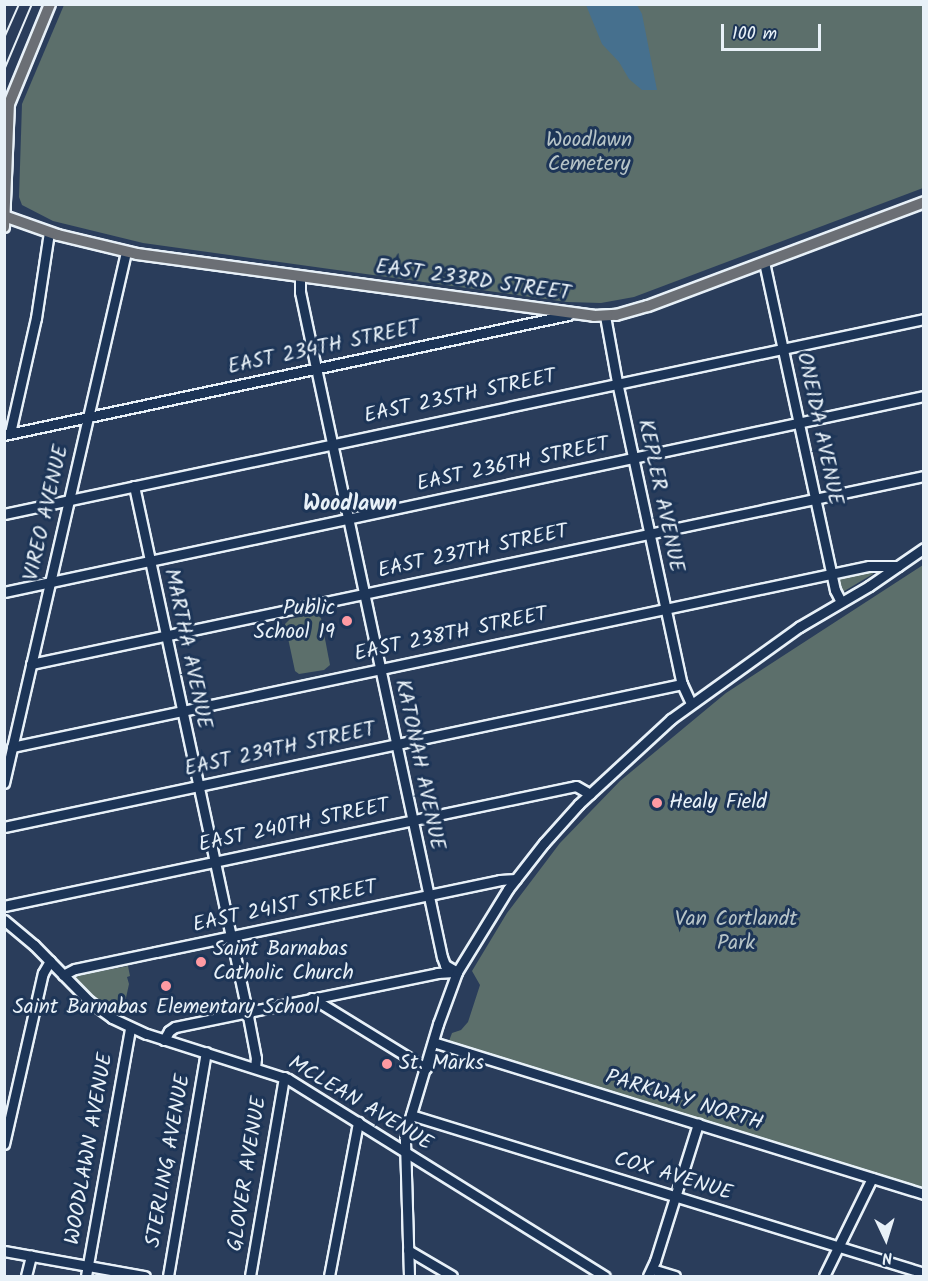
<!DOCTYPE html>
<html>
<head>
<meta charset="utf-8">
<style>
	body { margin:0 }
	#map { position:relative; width:928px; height:1281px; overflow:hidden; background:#2a3d5b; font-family:Kalam,sans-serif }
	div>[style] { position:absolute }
	.green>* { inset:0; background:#5c6f6b }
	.water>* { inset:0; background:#46708e }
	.roads { filter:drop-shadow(2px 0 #e8f1f8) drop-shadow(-2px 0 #e8f1f8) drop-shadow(0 2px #e8f1f8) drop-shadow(0 -2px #e8f1f8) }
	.minor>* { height:9px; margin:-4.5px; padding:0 4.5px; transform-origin:4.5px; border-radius:4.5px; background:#1d3557 }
	.major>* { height:10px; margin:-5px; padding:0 5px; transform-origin:5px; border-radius:5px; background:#6b6f75 }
	.rail>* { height:2px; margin:-1px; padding:0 1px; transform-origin:1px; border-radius:1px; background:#e8f1f8 }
	.dots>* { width:16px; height:16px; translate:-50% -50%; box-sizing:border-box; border:3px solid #1d3557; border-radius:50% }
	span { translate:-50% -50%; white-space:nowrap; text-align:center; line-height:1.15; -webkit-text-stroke:6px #1d3557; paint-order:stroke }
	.park-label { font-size:21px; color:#b7c4c7 }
	.street-label { font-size:21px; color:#e8f1f8 }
	.poi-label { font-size:21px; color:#e8f1f8 }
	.right { translate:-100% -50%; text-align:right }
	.left { translate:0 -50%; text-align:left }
	.neighbourhood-label { font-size:22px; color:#e8f1f8; font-weight:700 }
	.frame { position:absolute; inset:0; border:6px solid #e8f1f8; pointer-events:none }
	.north { position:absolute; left:856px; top:1209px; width:60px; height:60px; -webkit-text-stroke:4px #1d3557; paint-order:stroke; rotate:176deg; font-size:16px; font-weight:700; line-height:24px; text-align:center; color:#e8f1f8 }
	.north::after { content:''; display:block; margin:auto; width:21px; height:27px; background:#e8f1f8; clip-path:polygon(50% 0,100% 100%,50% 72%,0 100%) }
	.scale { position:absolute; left:721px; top:24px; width:100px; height:27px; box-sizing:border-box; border:3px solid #e8f1f8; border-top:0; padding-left:8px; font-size:18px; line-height:21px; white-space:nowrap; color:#e8f1f8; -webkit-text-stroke:4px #1d3557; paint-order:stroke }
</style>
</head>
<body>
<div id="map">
	<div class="green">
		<i style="clip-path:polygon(64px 5px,923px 5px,923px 188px,634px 297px,601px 303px,567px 302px,143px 243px,53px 221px,22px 205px,19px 197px,22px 104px)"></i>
		<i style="clip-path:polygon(923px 565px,923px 1189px,449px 1041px,452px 1033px,461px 1030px,468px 1022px,480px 985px,472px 971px,507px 913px,560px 843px,620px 781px,726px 693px)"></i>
		<i style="clip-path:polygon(872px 570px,873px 574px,841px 593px,835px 574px)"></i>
		<i style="clip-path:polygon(315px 614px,321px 618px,330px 665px,324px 670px,299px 674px,295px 671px,285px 624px,290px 619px)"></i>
		<i style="clip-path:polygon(128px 966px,130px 976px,127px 977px,129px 984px,122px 1016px,97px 999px,74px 976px)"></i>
	</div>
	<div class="water">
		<i style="clip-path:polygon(586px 5px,637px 5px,642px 14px,657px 90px,642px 90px,629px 79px,619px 62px,602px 44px)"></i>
	</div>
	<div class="roads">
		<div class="minor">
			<i style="left:764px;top:262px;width:336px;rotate:77.8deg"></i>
			<i style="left:835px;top:590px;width:13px;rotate:63deg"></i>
			<i style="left:300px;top:277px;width:15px;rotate:90deg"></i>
			<i style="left:300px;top:292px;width:78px;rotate:78.1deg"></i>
			<i style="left:316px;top:368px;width:602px;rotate:77.93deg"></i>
			<i style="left:442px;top:957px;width:9px;rotate:69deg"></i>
			<i style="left:445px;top:965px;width:14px;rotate:30deg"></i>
			<i style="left:605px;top:316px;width:67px;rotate:79.7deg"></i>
			<i style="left:617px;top:382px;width:309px;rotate:77.9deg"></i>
			<i style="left:682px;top:684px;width:21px;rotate:65deg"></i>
			<i style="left:10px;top:433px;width:118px;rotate:-77.3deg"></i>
			<i style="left:36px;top:318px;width:87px;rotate:-81.4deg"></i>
			<i style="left:4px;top:435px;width:577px;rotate:-12.01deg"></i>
			<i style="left:134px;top:486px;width:537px;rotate:77.85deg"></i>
			<i style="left:247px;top:1011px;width:48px;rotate:79.2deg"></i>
			<i style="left:256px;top:1058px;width:9px;rotate:96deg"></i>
			<i style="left:4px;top:514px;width:940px;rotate:-11.97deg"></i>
			<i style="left:4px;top:592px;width:941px;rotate:-12.03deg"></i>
			<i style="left:31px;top:664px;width:913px;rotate:-11.89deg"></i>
			<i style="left:12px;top:747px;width:876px;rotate:-11.93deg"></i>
			<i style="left:869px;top:566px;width:29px"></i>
			<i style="left:4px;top:783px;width:545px;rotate:-77.06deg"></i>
			<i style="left:4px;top:827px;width:693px;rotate:-11.91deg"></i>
			<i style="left:4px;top:906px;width:584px;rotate:-11.85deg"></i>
			<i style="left:576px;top:786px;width:16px;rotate:30deg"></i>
			<i style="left:4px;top:920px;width:39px;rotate:40deg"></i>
			<i style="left:34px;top:945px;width:78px;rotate:45.5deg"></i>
			<i style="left:89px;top:1001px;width:29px;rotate:36deg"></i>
			<i style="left:112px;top:1018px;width:38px;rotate:25deg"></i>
			<i style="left:147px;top:1034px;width:148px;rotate:17.7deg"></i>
			<i style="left:288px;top:1079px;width:373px;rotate:31.9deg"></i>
			<i style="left:63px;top:975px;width:13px;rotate:-27deg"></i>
			<i style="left:75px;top:969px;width:83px;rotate:-11.9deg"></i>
			<i style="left:156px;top:952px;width:351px;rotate:-11.8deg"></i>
			<i style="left:500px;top:880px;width:16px;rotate:-4deg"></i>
			<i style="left:312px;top:998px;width:134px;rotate:31.6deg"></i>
			<i style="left:164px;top:1040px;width:10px;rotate:-61deg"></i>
			<i style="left:169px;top:1031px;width:7px;rotate:-34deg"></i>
			<i style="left:175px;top:1027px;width:268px;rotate:-11.6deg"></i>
			<i style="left:437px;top:973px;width:17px;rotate:-3deg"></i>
			<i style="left:433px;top:1042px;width:514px;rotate:17.2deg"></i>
			<i style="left:411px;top:1115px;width:537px;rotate:17.12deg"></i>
			<i style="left:4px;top:1144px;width:175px;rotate:-77.2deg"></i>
			<i style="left:43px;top:973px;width:14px;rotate:-60deg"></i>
			<i style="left:408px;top:1250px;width:51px;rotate:30.6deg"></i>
			<i style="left:4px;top:1251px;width:143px;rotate:10.1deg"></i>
			<i style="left:652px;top:1269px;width:24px;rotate:17deg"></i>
			<i style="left:26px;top:1276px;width:21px;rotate:-76deg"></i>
			<i style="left:86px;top:1276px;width:252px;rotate:-79.9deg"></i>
			<i style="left:168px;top:1276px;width:227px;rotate:-80.4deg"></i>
			<i style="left:250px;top:1276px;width:202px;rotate:-80.3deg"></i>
			<i style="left:329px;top:1276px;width:157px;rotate:-79.3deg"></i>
			<i style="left:409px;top:1276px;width:136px;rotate:-91.7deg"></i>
			<i style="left:405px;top:1140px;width:12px;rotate:-81deg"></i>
			<i style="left:407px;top:1128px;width:109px;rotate:-73.4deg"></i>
			<i style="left:438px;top:1024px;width:55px;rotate:-69.9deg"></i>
			<i style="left:457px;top:972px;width:97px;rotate:-58.4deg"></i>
			<i style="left:508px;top:889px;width:58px;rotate:-52deg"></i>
			<i style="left:544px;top:843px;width:52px;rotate:-48.1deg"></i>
			<i style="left:579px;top:804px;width:125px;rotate:-42.7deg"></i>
			<i style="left:671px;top:719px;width:158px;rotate:-35.7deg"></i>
			<i style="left:799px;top:627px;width:81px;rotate:-30.4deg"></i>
			<i style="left:869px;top:586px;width:67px;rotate:-34.6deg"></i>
			<i style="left:648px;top:1276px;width:17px;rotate:-65deg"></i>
			<i style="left:655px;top:1261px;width:144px;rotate:-72.6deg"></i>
			<i style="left:824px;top:1276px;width:109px;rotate:-63.9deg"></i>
		</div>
		<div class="major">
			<i style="left:4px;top:216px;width:57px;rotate:19.4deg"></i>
			<i style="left:58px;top:235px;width:81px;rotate:13.5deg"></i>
			<i style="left:137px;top:254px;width:461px;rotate:7.7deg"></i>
			<i style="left:594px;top:316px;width:22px;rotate:-3deg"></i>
			<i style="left:616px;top:315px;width:33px;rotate:-16deg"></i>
			<i style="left:648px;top:306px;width:295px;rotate:-20.6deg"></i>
			<i style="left:4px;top:227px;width:123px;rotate:-87.7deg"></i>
			<i style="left:9px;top:104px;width:108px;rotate:-67.7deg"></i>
		</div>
	</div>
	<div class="rail">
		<i style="left:4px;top:38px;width:37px;rotate:-66deg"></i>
		<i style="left:4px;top:70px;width:72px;rotate:-67deg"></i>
	</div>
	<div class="dots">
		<i style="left:347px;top:621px;background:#ff9aa2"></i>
		<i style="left:657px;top:803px;background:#ff9aa2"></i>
		<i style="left:201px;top:962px;background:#ff9aa2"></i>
		<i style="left:166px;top:986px;background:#ff9aa2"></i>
		<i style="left:387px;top:1064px;background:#ff9aa2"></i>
	</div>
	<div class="park-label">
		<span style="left:589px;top:153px">Woodlawn<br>Cemetery</span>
		<span style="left:736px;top:932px">Van Cortlandt<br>Park</span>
	</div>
	<div class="street-label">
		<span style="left:473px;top:281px;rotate:8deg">EAST 233RD STREET</span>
		<span style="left:324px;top:348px;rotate:-12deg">EAST 234TH STREET</span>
		<span style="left:460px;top:397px;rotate:-12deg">EAST 235TH STREET</span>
		<span style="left:819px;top:429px;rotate:78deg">ONEIDA AVENUE</span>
		<span style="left:513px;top:465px;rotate:-12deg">EAST 236TH STREET</span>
		<span style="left:660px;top:496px;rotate:78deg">KEPLER AVENUE</span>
		<span style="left:47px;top:513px;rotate:-77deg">VIREO AVENUE</span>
		<span style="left:473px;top:552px;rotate:-12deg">EAST 237TH STREET</span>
		<span style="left:451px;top:635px;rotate:-12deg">EAST 238TH STREET</span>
		<span style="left:187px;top:649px;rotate:78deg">MARTHA AVENUE</span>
		<span style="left:280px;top:750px;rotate:-12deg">EAST 239TH STREET</span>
		<span style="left:419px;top:765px;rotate:78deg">KATONAH AVENUE</span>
		<span style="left:294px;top:826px;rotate:-12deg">EAST 240TH STREET</span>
		<span style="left:285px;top:907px;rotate:-12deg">EAST 241ST STREET</span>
		<span style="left:684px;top:1101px;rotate:17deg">PARKWAY NORTH</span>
		<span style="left:360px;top:1104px;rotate:31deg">MCLEAN AVENUE</span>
		<span style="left:90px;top:1149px;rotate:-80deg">WOODLAWN AVENUE</span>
		<span style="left:169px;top:1161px;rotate:-80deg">STERLING AVENUE</span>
		<span style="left:248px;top:1174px;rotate:-81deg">GLOVER AVENUE</span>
		<span style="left:673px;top:1177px;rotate:17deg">COX AVENUE</span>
	</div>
	<div class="poi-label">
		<span class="right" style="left:335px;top:621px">Public<br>School 19</span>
		<span class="left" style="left:669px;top:803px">Healy Field</span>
		<span class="left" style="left:213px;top:962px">Saint Barnabas<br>Catholic Church</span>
		<span style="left:166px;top:1008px">Saint Barnabas Elementary School</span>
		<span class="left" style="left:399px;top:1064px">St. Marks</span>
	</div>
	<div class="neighbourhood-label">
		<span style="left:350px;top:505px">Woodlawn</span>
	</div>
	<div class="frame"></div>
	<div class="north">N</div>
	<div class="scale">100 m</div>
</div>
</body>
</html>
